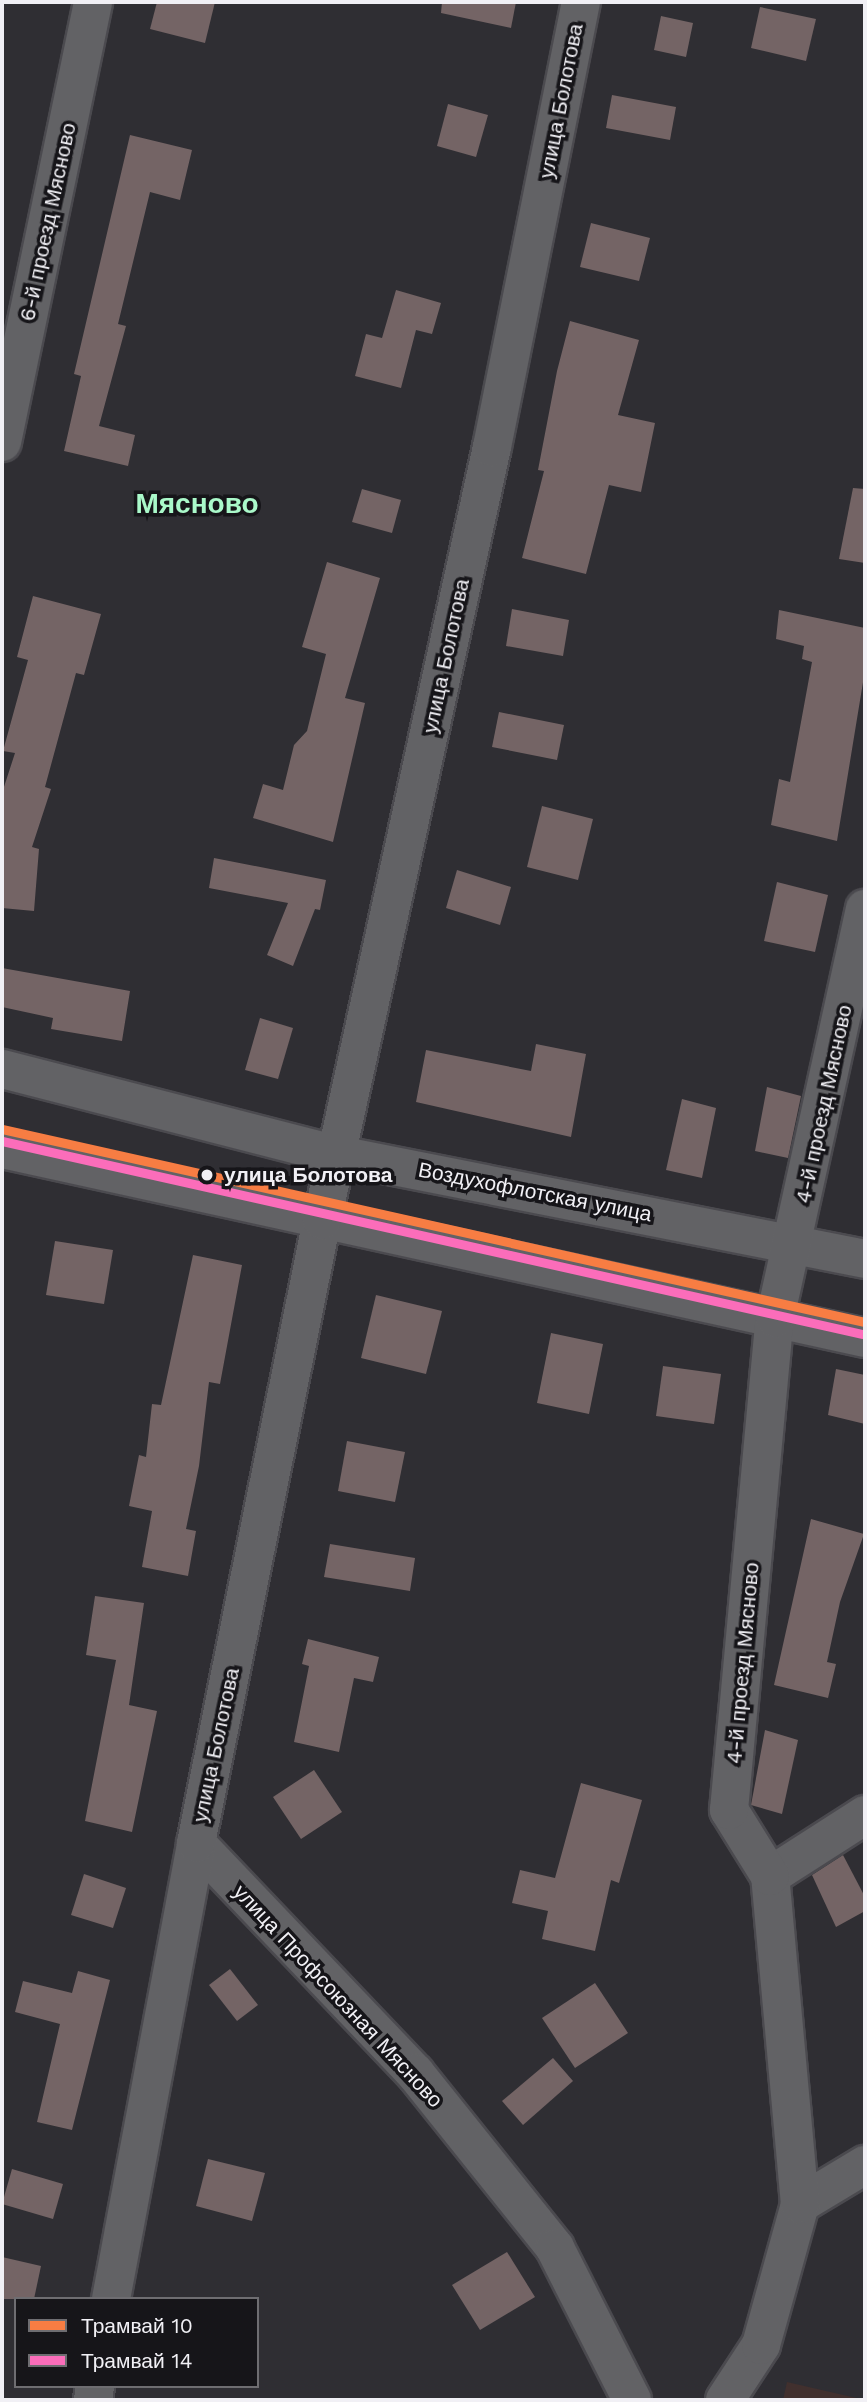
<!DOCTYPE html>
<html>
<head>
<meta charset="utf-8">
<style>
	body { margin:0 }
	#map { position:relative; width:867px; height:2402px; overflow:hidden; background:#2f2e33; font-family:"Work Sans",sans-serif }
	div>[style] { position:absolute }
	.commercial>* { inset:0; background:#41302e }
	.building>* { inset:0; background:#746465 }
	.roads { filter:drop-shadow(2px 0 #4b4a4f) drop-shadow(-2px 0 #4b4a4f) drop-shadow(0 2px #4b4a4f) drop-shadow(0 -2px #4b4a4f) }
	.minor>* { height:38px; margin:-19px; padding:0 19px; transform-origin:19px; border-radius:19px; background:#626265 }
	.tertiary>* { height:38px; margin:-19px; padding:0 19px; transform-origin:19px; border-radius:19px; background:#626265 }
	.tram-1>* { height:9px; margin:-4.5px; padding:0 4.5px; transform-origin:4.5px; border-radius:4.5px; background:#f77d43 }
	.tram-2>* { height:9px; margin:-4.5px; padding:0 4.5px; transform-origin:4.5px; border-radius:4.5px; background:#fb6dba }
	.dots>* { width:19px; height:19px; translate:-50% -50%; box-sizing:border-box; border:4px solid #161519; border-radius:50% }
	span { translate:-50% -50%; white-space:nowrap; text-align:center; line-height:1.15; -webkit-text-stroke:7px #161519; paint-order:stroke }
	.street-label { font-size:21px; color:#f1f0f5 }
	.stop-label { font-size:21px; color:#f1f0f5; font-weight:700 }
	.left { translate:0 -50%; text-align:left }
	.district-label { font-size:28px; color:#aaf9ca; font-weight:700 }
	.frame { position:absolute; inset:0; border:4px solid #f1f0f5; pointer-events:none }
	.legend { position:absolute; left:14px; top:2297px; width:245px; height:91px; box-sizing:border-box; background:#161519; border:2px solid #6e6d71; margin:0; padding:9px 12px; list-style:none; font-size:21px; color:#f1f0f5 }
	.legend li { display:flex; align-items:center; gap:14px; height:35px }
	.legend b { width:35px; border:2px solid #6e6d71 }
</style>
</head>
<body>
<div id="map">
	<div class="commercial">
		<i style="clip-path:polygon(787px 2382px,865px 2400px,783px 2400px)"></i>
	</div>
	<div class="building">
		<i style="clip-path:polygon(157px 2px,215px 2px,205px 43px,150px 29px)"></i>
		<i style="clip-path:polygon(442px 2px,516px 2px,511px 28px,441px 13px)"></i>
		<i style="clip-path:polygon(760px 7px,816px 19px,806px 61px,751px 48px)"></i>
		<i style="clip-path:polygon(661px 16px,693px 23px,686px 57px,654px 50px)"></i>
		<i style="clip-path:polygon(612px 95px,676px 107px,670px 140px,606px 128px)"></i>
		<i style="clip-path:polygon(448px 104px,488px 115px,476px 157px,437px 146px)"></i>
		<i style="clip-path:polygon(130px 135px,192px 150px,180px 200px,150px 192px,118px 324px,126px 326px,99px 426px,135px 435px,128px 466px,64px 451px,81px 376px,74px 374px)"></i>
		<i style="clip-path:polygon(591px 223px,650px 238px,639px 281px,580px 267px)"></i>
		<i style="clip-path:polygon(396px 290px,441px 303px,432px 334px,416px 330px,401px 388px,355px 376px,366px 334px,382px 338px)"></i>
		<i style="clip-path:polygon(570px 321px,639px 340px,618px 415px,655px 423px,641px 492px,609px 485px,586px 574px,522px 558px,544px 471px,538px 470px,557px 371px)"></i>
		<i style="clip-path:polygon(853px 488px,865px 489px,865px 563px,839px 559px)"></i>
		<i style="clip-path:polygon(362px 489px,401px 500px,392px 533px,352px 522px)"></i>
		<i style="clip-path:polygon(327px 562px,380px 578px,345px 698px,365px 703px,333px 842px,253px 818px,263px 784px,283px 790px,294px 745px,307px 731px,326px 654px,302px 647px)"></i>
		<i style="clip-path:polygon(33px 596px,101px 614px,84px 675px,76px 673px,45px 787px,51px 789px,32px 847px,39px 849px,34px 911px,2px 908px,2px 793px,15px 753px,3px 751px,28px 660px,17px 657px)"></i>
		<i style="clip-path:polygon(512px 609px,569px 620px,563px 656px,506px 646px)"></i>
		<i style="clip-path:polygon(779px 610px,865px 628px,865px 670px,837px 841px,771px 825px,779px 779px,790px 782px,812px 662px,802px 659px,804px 646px,776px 639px)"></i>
		<i style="clip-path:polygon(499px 712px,564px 725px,557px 760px,492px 747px)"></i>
		<i style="clip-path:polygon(542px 806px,593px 819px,578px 880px,527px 867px)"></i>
		<i style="clip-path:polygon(214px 858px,326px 880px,320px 910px,315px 909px,293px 966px,267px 955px,288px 903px,209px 888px)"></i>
		<i style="clip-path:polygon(457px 870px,511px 887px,500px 925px,446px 908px)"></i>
		<i style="clip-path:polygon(777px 882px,828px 895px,815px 952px,764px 941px)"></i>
		<i style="clip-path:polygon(2px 968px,130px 991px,122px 1041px,51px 1029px,53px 1018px,2px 1007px)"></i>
		<i style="clip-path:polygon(260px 1018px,293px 1028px,278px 1079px,245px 1070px)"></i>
		<i style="clip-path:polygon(536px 1044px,586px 1054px,571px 1137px,416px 1102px,426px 1050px,531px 1071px)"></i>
		<i style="clip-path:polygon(767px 1087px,801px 1096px,788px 1158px,755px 1151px)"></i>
		<i style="clip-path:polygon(682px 1099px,716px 1108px,702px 1178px,666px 1170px)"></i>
		<i style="clip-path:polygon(55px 1241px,113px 1250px,104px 1304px,46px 1295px)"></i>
		<i style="clip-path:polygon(193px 1255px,242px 1265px,220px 1384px,209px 1382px,199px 1466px,186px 1529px,196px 1531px,188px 1576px,142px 1567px,152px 1511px,129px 1506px,139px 1455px,146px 1457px,152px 1404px,161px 1405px)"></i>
		<i style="clip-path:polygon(376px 1295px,442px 1311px,426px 1374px,361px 1358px)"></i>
		<i style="clip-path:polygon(551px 1333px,603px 1344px,589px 1414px,537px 1403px)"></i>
		<i style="clip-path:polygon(663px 1366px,721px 1374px,714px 1424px,656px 1416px)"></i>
		<i style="clip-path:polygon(836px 1369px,865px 1375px,865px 1424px,828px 1415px)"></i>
		<i style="clip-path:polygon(347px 1441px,405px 1452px,395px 1502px,338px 1491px)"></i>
		<i style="clip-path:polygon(811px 1519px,864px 1534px,840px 1602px,827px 1662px,836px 1664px,828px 1698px,774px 1685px)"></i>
		<i style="clip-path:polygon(330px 1544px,415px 1558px,410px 1591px,324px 1577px)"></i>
		<i style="clip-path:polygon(95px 1596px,144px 1603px,129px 1705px,157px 1711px,132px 1832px,85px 1821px,116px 1660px,86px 1655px)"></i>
		<i style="clip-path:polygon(308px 1639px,379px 1657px,373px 1682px,354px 1678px,339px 1752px,294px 1742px,309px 1666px,302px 1664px)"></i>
		<i style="clip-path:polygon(765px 1730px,798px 1740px,782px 1814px,751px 1805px)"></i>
		<i style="clip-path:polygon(314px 1770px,342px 1812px,301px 1839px,273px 1797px)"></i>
		<i style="clip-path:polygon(581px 1783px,642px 1800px,619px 1883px,611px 1880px,595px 1951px,542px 1939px,548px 1911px,512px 1903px,520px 1870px,555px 1878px)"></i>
		<i style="clip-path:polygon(843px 1855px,865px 1897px,865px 1911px,836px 1927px,812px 1875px)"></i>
		<i style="clip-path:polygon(84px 1874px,126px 1888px,113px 1928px,71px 1915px)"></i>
		<i style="clip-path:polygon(230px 1969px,258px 2005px,237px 2021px,209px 1985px)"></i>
		<i style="clip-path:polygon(78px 1971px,110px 1980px,72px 2130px,37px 2122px,60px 2024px,15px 2012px,23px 1981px,72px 1993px)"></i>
		<i style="clip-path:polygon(595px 1983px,628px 2033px,575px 2068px,542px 2018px)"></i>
		<i style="clip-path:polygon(553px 2058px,573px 2081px,523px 2125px,502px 2101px)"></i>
		<i style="clip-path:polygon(208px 2159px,265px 2173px,252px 2221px,196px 2206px)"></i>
		<i style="clip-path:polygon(12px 2169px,63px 2184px,53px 2219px,2px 2204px)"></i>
		<i style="clip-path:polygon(507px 2252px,535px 2297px,480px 2330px,452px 2285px)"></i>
		<i style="clip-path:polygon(2px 2257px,41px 2266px,34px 2299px,2px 2299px)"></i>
	</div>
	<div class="roads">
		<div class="minor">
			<i style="left:2px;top:442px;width:449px;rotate:-78.3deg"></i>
			<i style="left:2px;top:1069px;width:347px;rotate:14.4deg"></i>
			<i style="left:338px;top:1155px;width:537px;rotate:11.16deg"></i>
			<i style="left:2px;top:1149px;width:883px;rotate:12.35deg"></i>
			<i style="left:196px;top:1843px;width:318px;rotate:46.4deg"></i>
			<i style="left:415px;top:2073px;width:224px;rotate:51.3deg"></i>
			<i style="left:555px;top:2248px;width:170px;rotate:63.1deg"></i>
			<i style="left:770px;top:1876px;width:113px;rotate:-32.7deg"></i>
			<i style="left:800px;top:2204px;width:76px;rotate:-31deg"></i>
			<i style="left:725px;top:2400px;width:66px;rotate:-56.8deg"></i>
			<i style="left:761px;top:2345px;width:146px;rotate:-74.5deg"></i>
			<i style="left:800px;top:2204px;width:329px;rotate:-95.2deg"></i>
			<i style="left:770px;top:1876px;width:78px;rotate:-121.8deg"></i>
			<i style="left:729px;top:1810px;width:494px;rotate:-84.7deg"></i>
			<i style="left:775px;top:1318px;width:419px;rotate:-77.6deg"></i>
		</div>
		<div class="tertiary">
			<i style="left:111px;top:2299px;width:464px;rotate:-79.4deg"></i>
			<i style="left:196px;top:1843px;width:636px;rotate:-78.57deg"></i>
			<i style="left:322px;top:1220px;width:791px;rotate:-77.6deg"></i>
			<i style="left:492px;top:447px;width:454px;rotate:-78.7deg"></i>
			<i style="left:93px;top:2400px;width:14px;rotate:-82deg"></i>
		</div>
	</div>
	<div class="tram-1">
		<i style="left:2px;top:1129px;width:884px;rotate:12.61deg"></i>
	</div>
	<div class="tram-2">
		<i style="left:2px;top:1141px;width:881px;rotate:12.65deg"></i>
	</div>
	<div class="dots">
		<i style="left:207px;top:1175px;background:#f1f0f5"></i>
	</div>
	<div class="street-label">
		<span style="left:561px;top:101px;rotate:-79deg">улица Болотова</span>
		<span style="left:48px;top:222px;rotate:-78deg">6-й проезд Мясново</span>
		<span style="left:446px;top:656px;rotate:-78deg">улица Болотова</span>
		<span style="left:824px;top:1104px;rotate:-78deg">4-й проезд Мясново</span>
		<span style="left:535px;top:1192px;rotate:11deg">Воздухофлотская улица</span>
		<span style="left:743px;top:1663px;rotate:-85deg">4-й проезд Мясново</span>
		<span style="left:216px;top:1745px;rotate:-78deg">улица Болотова</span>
		<span style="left:338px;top:1996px;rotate:47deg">улица Профсоюзная Мясново</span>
	</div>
	<div class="stop-label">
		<span class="left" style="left:224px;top:1175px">улица Болотова</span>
	</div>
	<div class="district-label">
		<span style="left:197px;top:504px">Мясново</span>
	</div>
	<div class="frame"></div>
	<ul class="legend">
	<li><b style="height:9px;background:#f77d43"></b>Трамвай 10</li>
	<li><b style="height:9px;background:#fb6dba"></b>Трамвай 14</li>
	</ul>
</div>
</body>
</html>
